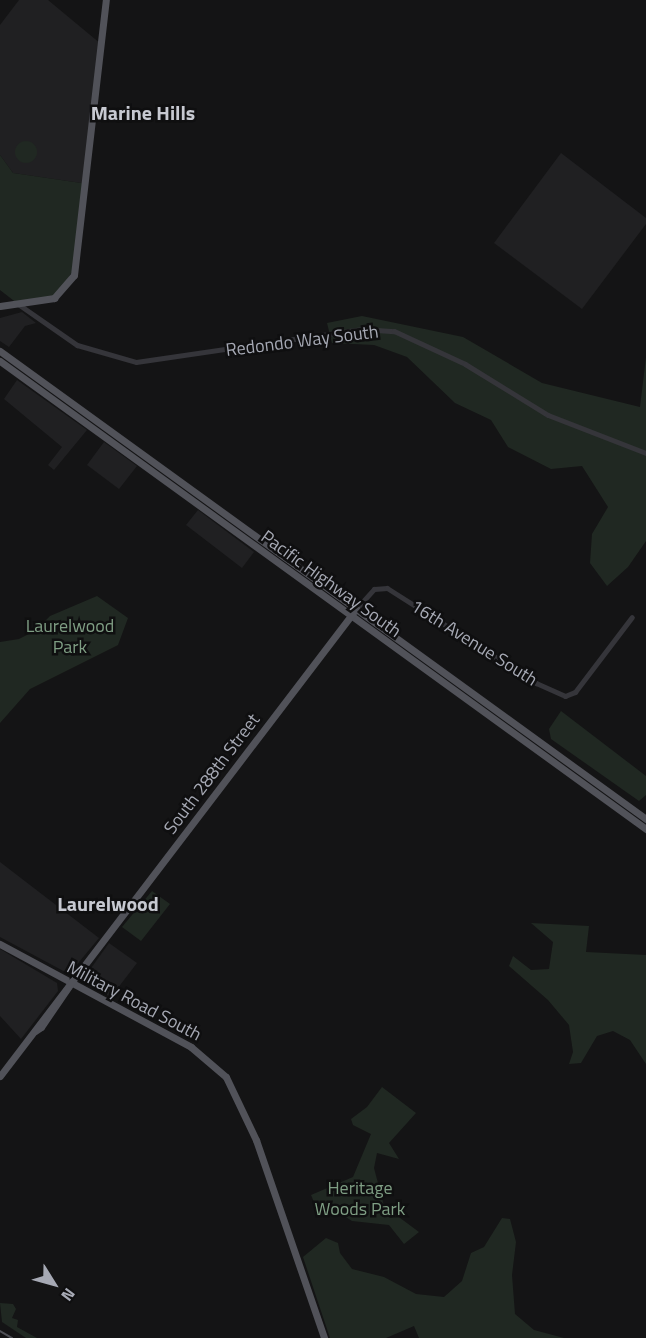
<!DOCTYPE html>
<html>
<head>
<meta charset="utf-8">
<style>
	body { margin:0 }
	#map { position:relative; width:646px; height:1338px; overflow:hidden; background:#141415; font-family:"Titillium Web",sans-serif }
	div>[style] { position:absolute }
	.built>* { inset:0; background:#202022 }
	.green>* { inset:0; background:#202822 }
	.round { border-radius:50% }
	.minor>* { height:5px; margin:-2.5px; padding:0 2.5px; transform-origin:2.5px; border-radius:2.5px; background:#35353a }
	.major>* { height:7px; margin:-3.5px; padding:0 3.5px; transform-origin:3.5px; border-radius:3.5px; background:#515259 }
	.tram>* { height:1.5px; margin:-0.75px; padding:0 0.75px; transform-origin:0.75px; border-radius:0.75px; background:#4e4f55 }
	span { translate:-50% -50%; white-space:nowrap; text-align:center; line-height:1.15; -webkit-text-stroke:5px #0f0f10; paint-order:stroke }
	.street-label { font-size:18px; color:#a6a9b4 }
	.park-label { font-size:18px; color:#7f9e84 }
	.neighbourhood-label { font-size:20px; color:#c7c9d1; font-weight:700 }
	.north { position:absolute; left:24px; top:1254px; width:60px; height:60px; -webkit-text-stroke:4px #0f0f10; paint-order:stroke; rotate:127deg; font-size:16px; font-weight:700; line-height:24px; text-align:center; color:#a6a9b4 }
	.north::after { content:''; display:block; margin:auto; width:21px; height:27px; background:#a6a9b4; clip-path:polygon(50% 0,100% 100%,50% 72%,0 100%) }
</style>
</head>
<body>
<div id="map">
	<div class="built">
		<i style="clip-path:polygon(19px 0,48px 0,101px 44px,88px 184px,13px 173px,0 155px,0 25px)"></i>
		<i style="clip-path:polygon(561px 153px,646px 218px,646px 224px,582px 309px,494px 243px)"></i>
		<i style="clip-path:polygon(22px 312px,36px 323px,25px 326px,9px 347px,0 341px,0 318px)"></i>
		<i style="clip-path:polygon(17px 380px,87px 430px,54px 470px,48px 465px,62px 447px,4px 399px)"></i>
		<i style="clip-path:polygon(104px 442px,137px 466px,119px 489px,87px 465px)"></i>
		<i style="clip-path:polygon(198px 510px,254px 552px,242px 568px,186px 525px)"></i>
		<i style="clip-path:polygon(0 862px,99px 938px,69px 974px,0 937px)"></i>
		<i style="clip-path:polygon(109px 943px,137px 963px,111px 997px,85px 984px,84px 978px)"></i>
		<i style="clip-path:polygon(0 949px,57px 983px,58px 991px,21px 1039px,0 1016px)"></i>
	</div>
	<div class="green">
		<i class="round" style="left:15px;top:141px;width:22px;height:22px"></i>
		<i style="clip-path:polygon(0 155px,13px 173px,88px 184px,79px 260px,58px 295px,18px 304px,0 290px)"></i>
		<i style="clip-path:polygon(362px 316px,463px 337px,542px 383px,640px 407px,646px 357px,646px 541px,628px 567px,607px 586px,590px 563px,592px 534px,608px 507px,582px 466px,551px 469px,508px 447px,491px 420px,455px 403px,407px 357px,374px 345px,332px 343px,327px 323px)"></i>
		<i style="clip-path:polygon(97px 596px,128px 618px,118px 645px,30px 689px,0 723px,0 642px,19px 639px,35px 631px,50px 616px)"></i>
		<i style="clip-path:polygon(561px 711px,646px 776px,646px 795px,639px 801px,551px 739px,549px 729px)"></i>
		<i style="clip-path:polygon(152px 891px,170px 904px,141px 941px,122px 927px)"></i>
		<i style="clip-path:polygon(531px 923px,589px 926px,586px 952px,646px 955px,646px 1064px,630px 1040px,613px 1031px,597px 1036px,581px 1063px,569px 1064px,573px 1052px,569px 1025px,548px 1000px,509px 966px,513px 956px,531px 970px,549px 969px,553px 942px)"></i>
		<i style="clip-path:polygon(382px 1087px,416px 1113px,389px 1143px,399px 1159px,377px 1153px,374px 1168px,384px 1206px,419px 1232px,404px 1244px,389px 1225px,352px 1221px,332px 1208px,320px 1216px,311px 1195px,353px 1177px,371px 1134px,353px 1125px,351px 1119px,367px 1107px)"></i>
		<i style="clip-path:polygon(502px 1218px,510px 1219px,516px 1242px,512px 1275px,515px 1314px,534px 1330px,564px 1338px,419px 1338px,414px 1326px,386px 1338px,330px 1338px,303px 1257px,326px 1238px,338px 1243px,340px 1253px,352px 1269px,384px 1277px,416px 1294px,444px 1297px,462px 1281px,471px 1253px,484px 1247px)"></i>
		<i style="clip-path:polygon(0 1303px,13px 1304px,16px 1309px,12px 1318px,18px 1320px,17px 1327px,37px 1338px,26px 1338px,2px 1322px)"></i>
	</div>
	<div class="minor">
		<i style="left:18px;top:304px;width:72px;rotate:34.8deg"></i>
		<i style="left:77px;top:345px;width:61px;rotate:16.1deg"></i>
		<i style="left:136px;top:362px;width:229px;rotate:-8.3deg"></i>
		<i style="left:363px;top:329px;width:31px;rotate:4deg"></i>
		<i style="left:394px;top:331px;width:78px;rotate:24.9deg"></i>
		<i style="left:465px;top:364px;width:97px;rotate:31.6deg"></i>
		<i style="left:548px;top:415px;width:105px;rotate:21.2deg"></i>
		<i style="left:356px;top:609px;width:27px;rotate:-48deg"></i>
		<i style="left:374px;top:589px;width:13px;rotate:-4deg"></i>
		<i style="left:387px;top:588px;width:177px;rotate:32.5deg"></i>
		<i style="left:536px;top:683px;width:32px;rotate:24deg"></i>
		<i style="left:565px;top:696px;width:11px;rotate:-22deg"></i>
		<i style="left:575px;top:692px;width:94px;rotate:-52.8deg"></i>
	</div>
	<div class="major">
		<i style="left:0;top:306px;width:55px;rotate:-8.4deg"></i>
		<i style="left:54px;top:298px;width:30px;rotate:-49deg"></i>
		<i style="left:74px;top:275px;width:277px;rotate:-83.4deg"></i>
		<i style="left:0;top:351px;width:798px;rotate:35.92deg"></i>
		<i style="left:0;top:361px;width:798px;rotate:35.92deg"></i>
		<i style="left:0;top:944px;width:217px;rotate:28.3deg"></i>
		<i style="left:191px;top:1047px;width:46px;rotate:40.6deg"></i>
		<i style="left:226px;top:1077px;width:70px;rotate:64.5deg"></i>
		<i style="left:256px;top:1140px;width:209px;rotate:71deg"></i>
		<i style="left:35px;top:1031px;width:7px;rotate:-34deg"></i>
		<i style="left:41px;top:1027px;width:50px;rotate:-55.7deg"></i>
		<i style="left:0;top:1076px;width:582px;rotate:-52.68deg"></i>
	</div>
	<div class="tram">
		<i style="left:0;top:1331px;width:14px;rotate:30deg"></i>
	</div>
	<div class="street-label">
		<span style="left:302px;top:341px;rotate:-7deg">Redondo Way South</span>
		<span style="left:331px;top:584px;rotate:36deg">Pacific Highway South</span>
		<span style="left:474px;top:643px;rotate:32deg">16th Avenue South</span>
		<span style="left:212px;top:774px;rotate:-53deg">South 288th Street</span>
		<span style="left:134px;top:1001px;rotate:28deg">Military Road South</span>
	</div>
	<div class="park-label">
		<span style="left:70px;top:637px">Laurelwood<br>Park</span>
		<span style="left:360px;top:1199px">Heritage<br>Woods Park</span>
	</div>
	<div class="neighbourhood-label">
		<span style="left:143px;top:112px">Marine Hills</span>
		<span style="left:108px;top:903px">Laurelwood</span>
	</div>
	<div class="north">N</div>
</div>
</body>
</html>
